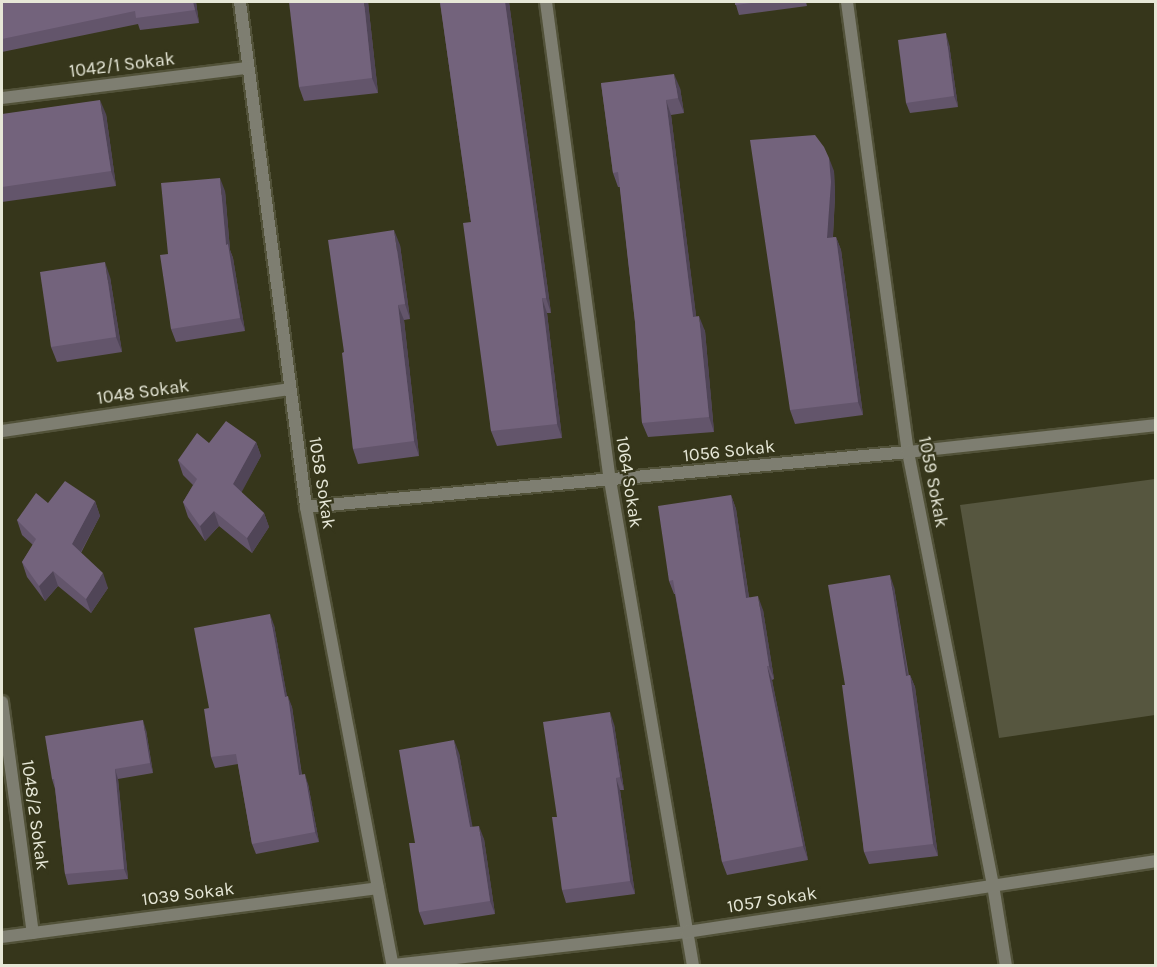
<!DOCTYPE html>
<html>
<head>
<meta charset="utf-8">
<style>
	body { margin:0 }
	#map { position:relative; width:1157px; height:967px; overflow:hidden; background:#36361b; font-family:Karla,sans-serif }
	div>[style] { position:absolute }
	.green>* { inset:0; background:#56563f }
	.roads { filter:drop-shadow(2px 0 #525239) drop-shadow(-2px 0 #525239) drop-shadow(0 2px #525239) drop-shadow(0 -2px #525239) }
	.minor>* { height:12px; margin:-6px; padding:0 6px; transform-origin:6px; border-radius:6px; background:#7e7e71 }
	.wall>* { inset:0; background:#63556b }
	.shaded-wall>* { inset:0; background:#504557 }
	.building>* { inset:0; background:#73637c }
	span { translate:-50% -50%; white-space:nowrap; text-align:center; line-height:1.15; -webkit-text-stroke:4.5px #36361b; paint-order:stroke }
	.street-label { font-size:18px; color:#e6e7d7 }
	.frame { position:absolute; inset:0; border:3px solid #e6e7d7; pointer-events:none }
</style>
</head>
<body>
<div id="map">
	<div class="green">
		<i style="clip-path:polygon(1155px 479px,1155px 715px,999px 738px,960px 505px)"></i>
	</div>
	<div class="roads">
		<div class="minor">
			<i style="left:240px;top:2px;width:509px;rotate:82.55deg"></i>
			<i style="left:306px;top:507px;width:467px;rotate:79.3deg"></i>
			<i style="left:546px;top:2px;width:482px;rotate:82.4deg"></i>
			<i style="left:610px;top:480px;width:493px;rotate:80.3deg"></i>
			<i style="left:847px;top:2px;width:454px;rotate:82.3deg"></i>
			<i style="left:908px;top:452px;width:441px;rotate:78.9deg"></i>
			<i style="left:993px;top:885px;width:82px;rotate:80.9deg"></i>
			<i style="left:2px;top:98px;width:247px;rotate:-7deg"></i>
			<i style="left:2px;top:431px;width:291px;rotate:-8.3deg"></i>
			<i style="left:306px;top:507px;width:605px;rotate:-5.22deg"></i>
			<i style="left:908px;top:452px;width:249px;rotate:-6.2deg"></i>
			<i style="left:2px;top:702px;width:233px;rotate:82.4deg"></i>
			<i style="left:2px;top:937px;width:379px;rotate:-7.4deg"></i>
			<i style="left:393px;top:965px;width:296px;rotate:-6.4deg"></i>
			<i style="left:687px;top:932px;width:474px;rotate:-8.6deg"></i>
		</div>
	</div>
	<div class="wall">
		<i style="clip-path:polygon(2px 2px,196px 2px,199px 23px,140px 30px,138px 24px,2px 52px)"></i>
		<i style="clip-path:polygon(368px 2px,378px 93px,304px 101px,299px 87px)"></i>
		<i style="clip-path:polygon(440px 2px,509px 2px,551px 313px,547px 313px,562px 438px,497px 446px,491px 431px,471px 222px)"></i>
		<i style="clip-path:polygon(735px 2px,806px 2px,807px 6px,739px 15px)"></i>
		<i style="clip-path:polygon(949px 44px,958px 107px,910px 113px,906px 103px)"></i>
		<i style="clip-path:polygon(601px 83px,680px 88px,684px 113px,671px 115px,696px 316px,705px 331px,714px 432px,648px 437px,642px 423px,635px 322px,620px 187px,618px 187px,613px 173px)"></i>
		<i style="clip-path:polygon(2px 114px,106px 114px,116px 186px,2px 202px)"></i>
		<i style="clip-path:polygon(834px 171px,835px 196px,833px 237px,836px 237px,841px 250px,863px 415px,795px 424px,790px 410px)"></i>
		<i style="clip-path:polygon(225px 191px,230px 250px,233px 258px,245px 331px,176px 342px,171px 329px,168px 254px)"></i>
		<i style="clip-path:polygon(400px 245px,410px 319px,404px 320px,419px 456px,358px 464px,353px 449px,344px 352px)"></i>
		<i style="clip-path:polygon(110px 277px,122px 352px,57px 362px,51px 347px)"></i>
		<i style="clip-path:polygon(256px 442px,261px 456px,241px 492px,264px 513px,269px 527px,252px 553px,219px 526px,205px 541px,188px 517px,183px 502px,193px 485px,183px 475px,178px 460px,209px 443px)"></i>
		<i style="clip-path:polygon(731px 495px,736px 509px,749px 597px,763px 610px,774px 679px,772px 680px,808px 860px,727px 875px,722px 862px,675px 594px,674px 594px,669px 581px)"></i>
		<i style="clip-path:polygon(95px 501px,100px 516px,81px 553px,108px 588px,91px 613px,58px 586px,45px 601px,27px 577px,22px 562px,33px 545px,22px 535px,17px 520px,48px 503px)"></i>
		<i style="clip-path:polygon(894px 587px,909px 676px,910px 675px,915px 687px,938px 856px,869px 864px,864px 852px,845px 685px)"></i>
		<i style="clip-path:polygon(274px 625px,287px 697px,292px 707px,302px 775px,308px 784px,319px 842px,256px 854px,252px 844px,238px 764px,215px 768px,211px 757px,209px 708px)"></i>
		<i style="clip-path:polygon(614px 724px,624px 790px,620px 790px,635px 894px,566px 903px,562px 890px,557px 817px)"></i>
		<i style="clip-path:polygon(146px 730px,153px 773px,118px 779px,128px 879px,68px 885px,65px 874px,55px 789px,52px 779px)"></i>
		<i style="clip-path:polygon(459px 753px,472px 827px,484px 839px,495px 914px,424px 925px,419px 912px,415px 843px)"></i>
	</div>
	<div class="shaded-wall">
		<i style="clip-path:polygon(193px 2px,196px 2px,199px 23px,195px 10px)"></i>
		<i style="clip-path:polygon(364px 2px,368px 2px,378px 93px,372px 78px)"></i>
		<i style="clip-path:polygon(505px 2px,509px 2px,551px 313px,546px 298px)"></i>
		<i style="clip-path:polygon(946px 33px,949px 44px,958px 107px,954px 96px)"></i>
		<i style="clip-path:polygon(674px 74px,680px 88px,684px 113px,678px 98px)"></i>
		<i style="clip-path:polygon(100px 100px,106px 114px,116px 186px,111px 171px)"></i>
		<i style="clip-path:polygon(666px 100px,671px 115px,698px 331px,693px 317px)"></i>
		<i style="clip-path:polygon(829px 158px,834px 171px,835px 196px,832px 252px,827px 238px)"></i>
		<i style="clip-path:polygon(220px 178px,225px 191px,230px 250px,233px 258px,245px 331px,240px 318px,226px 245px)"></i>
		<i style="clip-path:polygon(394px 230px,400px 245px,410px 319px,405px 304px)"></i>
		<i style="clip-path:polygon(836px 237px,841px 250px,863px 415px,858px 402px)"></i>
		<i style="clip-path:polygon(105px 262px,110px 277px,122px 352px,116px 337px)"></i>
		<i style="clip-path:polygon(542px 298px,547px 313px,562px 438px,557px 424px)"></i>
		<i style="clip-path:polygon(398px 305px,404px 320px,419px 456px,414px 441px)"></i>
		<i style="clip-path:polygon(699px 316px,705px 331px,714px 432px,709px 417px)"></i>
		<i style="clip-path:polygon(256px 442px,261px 456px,238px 499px,233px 484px)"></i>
		<i style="clip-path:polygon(731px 495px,736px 509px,751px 612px,746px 598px)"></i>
		<i style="clip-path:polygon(95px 501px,100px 516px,77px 559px,72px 544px)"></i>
		<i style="clip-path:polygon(214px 511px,219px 526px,205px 541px,200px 526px)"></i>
		<i style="clip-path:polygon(264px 513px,269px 527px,252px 553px,247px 538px)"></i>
		<i style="clip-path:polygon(53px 571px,58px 586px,45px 601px,39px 586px)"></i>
		<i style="clip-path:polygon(103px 573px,108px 588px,91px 613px,86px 599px)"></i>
		<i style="clip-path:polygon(890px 575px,894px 587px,910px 688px,906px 676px)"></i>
		<i style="clip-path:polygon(758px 596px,763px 610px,774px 679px,769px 666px)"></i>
		<i style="clip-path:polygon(270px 614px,274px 625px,289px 707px,285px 697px)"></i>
		<i style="clip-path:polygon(767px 666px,772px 680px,808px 860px,803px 846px)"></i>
		<i style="clip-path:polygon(910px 675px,915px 687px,938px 856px,933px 844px)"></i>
		<i style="clip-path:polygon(288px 696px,292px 707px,303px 785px,299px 775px)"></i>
		<i style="clip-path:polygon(610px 712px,614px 724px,624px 790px,620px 777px)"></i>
		<i style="clip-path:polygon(143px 720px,146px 730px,153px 773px,150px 763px)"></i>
		<i style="clip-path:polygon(454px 740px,459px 753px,475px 840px,470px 827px)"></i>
		<i style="clip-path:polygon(115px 769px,118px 779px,128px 879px,124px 869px)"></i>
		<i style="clip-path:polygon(305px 774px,308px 784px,319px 842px,315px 832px)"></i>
		<i style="clip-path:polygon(616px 778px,620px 790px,635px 894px,630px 881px)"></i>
		<i style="clip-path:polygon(479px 826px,484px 839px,495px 914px,490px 901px)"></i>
	</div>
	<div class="building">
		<i style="clip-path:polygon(2px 2px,193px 2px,195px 10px,136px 18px,135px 11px,2px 39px)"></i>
		<i style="clip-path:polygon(289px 2px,364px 2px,372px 78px,299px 87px)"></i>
		<i style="clip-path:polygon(440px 2px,505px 2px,546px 298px,542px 298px,557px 424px,491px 431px,463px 223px,471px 222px)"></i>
		<i style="clip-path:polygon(735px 2px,760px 2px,735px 5px)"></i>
		<i style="clip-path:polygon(946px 33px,954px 96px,906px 103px,898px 40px)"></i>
		<i style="clip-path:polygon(674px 74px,678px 98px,666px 100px,693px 317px,699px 316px,709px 417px,642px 423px,635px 322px,618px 172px,613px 173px,601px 83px)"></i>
		<i style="clip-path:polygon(100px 100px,111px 171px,2px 187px,2px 114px)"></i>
		<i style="clip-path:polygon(815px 135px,824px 147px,829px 158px,831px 182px,827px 238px,836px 237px,858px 402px,790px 410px,750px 140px)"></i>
		<i style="clip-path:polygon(220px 178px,226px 245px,228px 244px,240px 318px,171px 329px,160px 255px,168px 254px,161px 183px)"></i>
		<i style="clip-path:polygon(394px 230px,405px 304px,398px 305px,414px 441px,353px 449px,342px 353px,344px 352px,328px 240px)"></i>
		<i style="clip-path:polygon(105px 262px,116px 337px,51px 347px,40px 272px)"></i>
		<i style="clip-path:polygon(226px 421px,256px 442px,233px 484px,264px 513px,247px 538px,214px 511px,200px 526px,183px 502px,197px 479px,178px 460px,197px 433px,209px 443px)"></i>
		<i style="clip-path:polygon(65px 481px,95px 501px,72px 544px,103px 573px,86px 599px,53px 571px,39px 586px,22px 562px,36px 539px,17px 520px,36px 493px,48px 503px)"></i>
		<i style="clip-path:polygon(731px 495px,746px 598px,758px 596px,769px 666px,767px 666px,803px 846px,722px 862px,673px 580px,669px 581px,658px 506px)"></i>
		<i style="clip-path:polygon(890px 575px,906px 676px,910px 675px,933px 844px,864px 852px,842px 685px,845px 685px,828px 585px)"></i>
		<i style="clip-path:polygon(270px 614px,285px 697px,288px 696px,299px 775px,305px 774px,315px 832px,252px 844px,236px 754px,211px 757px,204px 709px,209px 708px,194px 628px)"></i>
		<i style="clip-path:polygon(610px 712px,620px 777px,616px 778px,630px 881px,562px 890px,552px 817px,557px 817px,543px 722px)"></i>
		<i style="clip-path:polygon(143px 720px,150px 763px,115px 769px,124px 869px,65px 874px,54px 779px,52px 779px,45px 736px)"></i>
		<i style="clip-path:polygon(454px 740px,470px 827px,479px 826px,490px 901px,419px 912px,409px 843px,415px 843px,399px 750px)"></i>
	</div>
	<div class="street-label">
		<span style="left:122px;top:65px;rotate:-7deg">1042/1 Sokak</span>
		<span style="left:143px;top:392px;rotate:-8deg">1048 Sokak</span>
		<span style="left:729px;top:451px;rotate:-6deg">1056 Sokak</span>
		<span style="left:629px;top:482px;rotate:81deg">1064 Sokak</span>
		<span style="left:933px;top:482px;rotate:79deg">1059 Sokak</span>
		<span style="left:322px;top:483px;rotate:81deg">1058 Sokak</span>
		<span style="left:35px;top:815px;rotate:82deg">1048/2 Sokak</span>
		<span style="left:188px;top:894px;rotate:-7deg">1039 Sokak</span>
		<span style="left:772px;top:900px;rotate:-9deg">1057 Sokak</span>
	</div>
	<div class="frame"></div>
</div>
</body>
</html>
